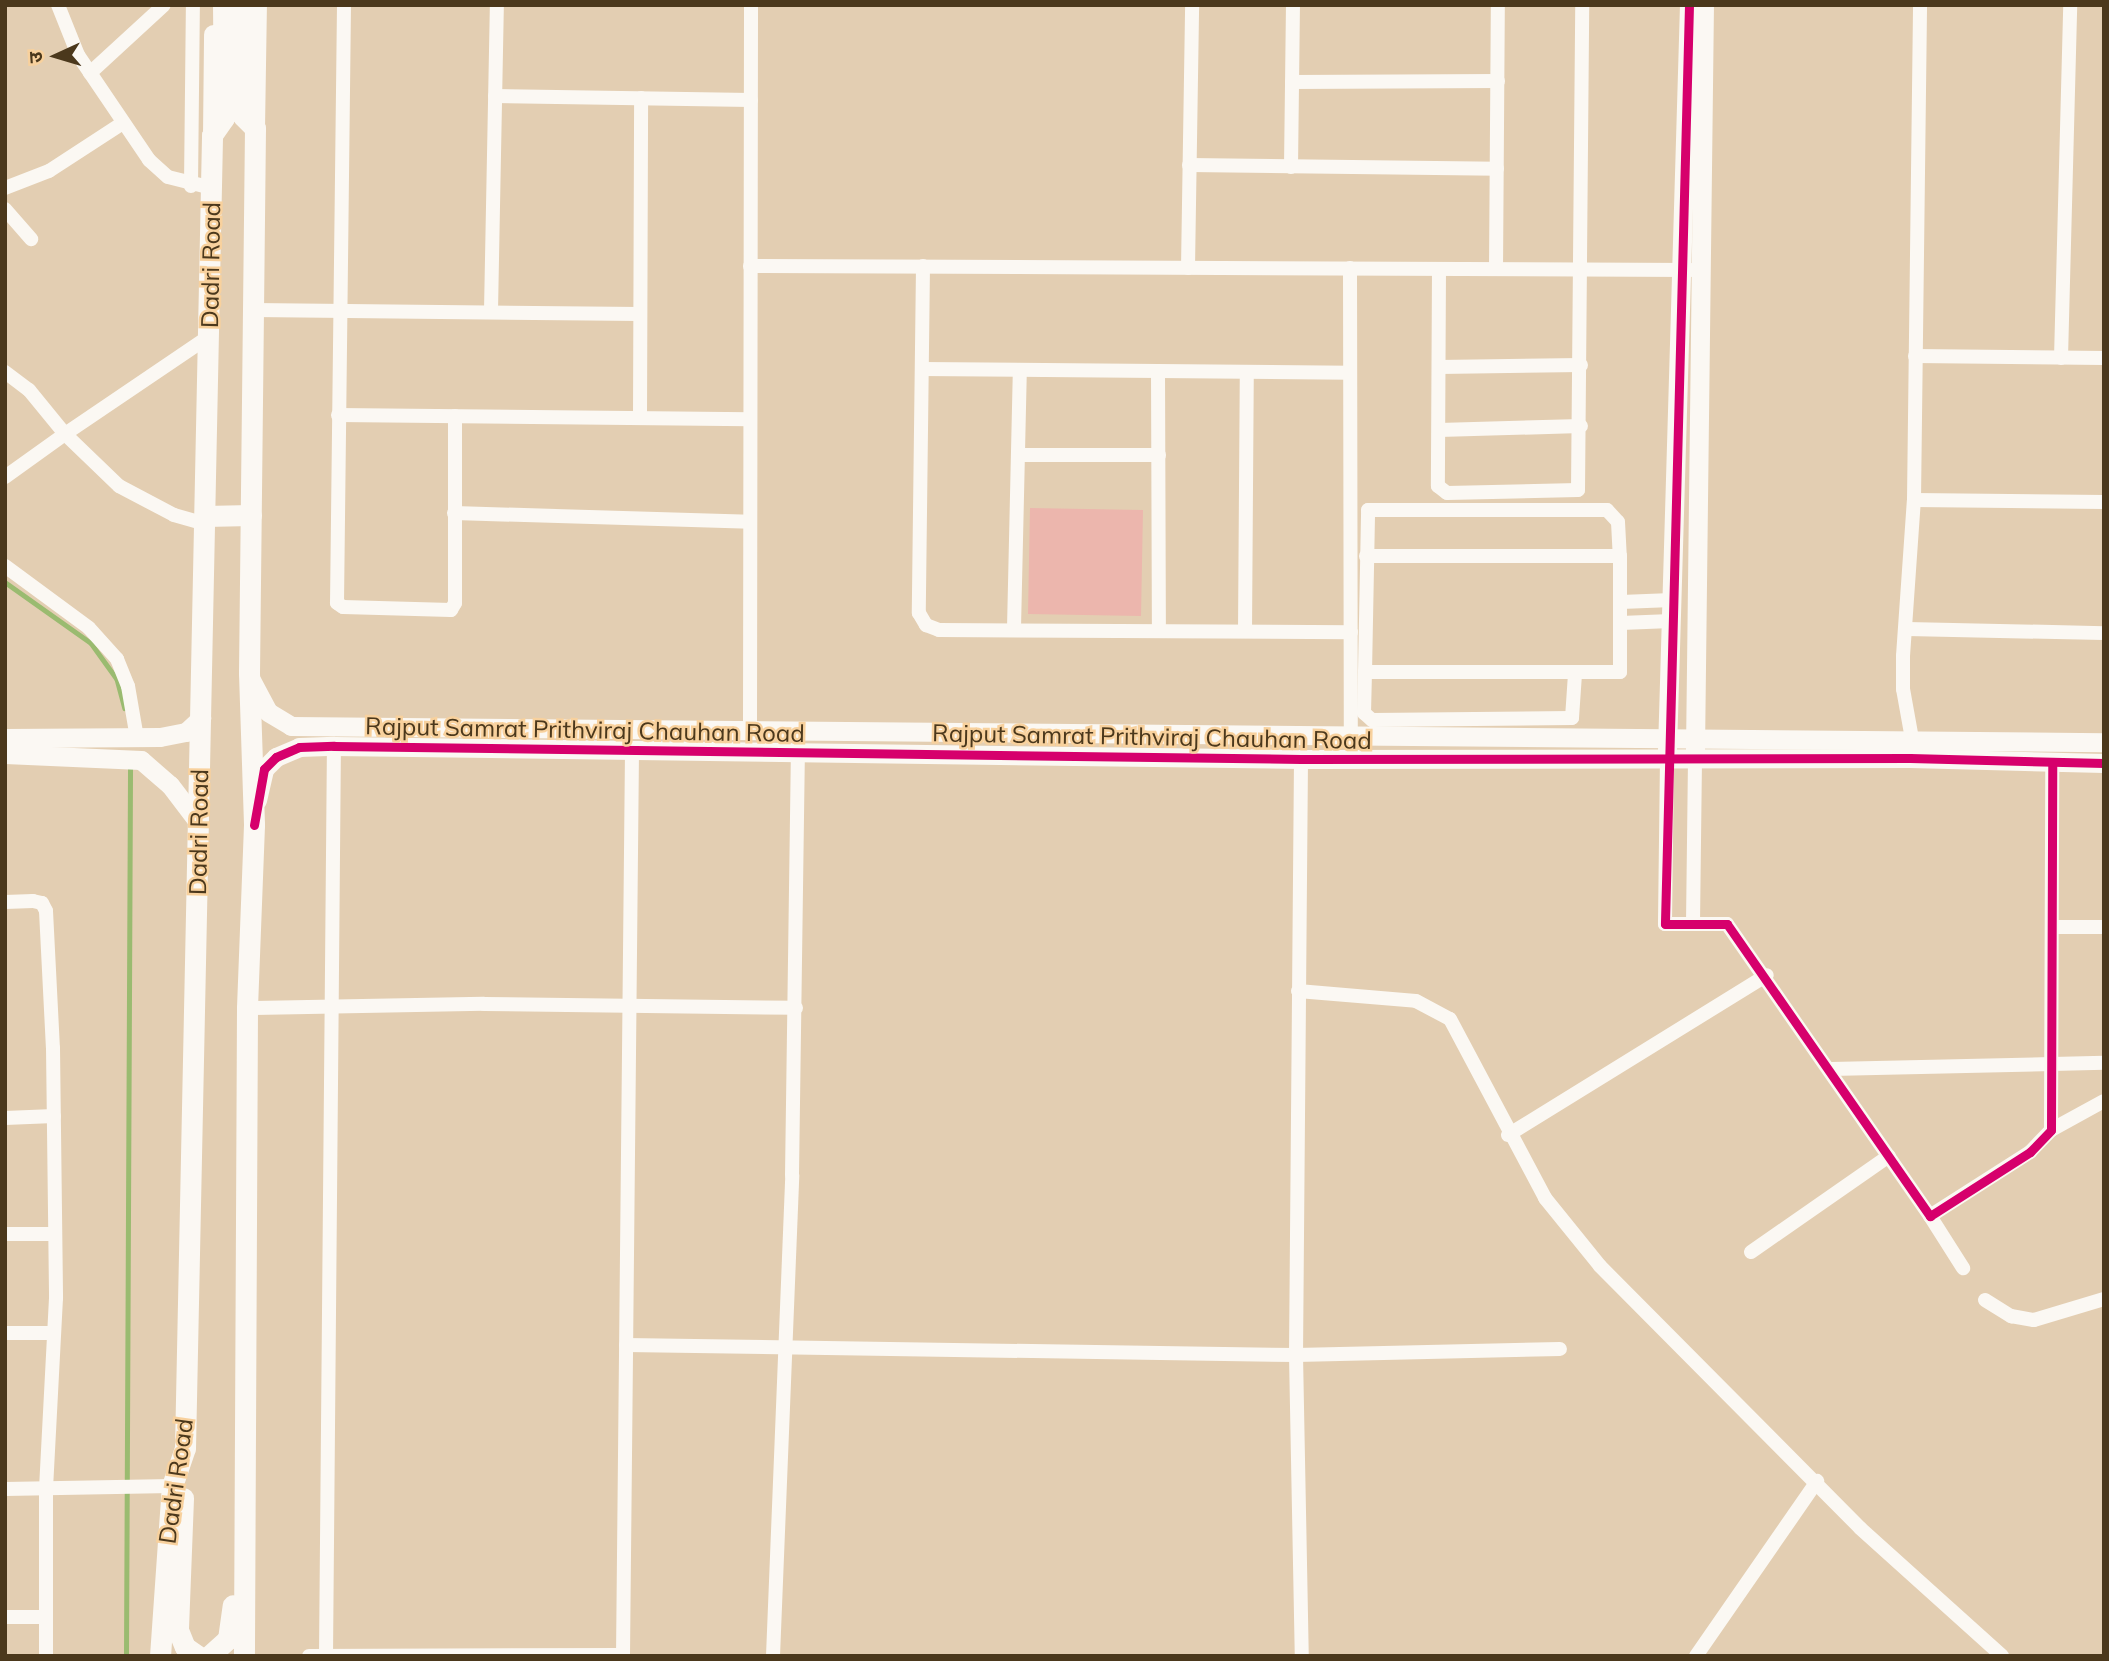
<!DOCTYPE html>
<html>
<head>
<meta charset="utf-8">
<style>
	body { margin:0 }
	#map { position:relative; width:2109px; height:1661px; overflow:hidden; background:#e3ceb2; font-family:Mulish,"Noto Sans Devanagari",sans-serif }
	div>[style] { position:absolute }
	.green>* { inset:0; background:#ecb6ad }
	.stream>* { height:4.5px; margin:-2.25px; padding:0 2.25px; transform-origin:2.25px; border-radius:2.25px; background:#9abb70 }
	.minor>* { height:14px; margin:-7px; padding:0 7px; transform-origin:7px; border-radius:7px; background:#fbf8f3 }
	.tertiary>* { height:19px; margin:-9.5px; padding:0 9.5px; transform-origin:9.5px; border-radius:9.5px; background:#fbf8f3 }
	.secondary>* { height:21px; margin:-10.5px; padding:0 10.5px; transform-origin:10.5px; border-radius:10.5px; background:#fbf8f3 }
	.cycleway>* { height:9px; margin:-4.5px; padding:0 4.5px; transform-origin:4.5px; border-radius:4.5px; background:#d6006c }
	span { translate:-50% -50%; white-space:nowrap; text-align:center; line-height:1.15; -webkit-text-stroke:5px #f8d19d; paint-order:stroke }
	.street-label { font-size:24px; color:#4b381c }
	.frame { position:absolute; inset:0; border:7px solid #4b381c; pointer-events:none }
	.north { position:absolute; left:21px; top:21px; width:70px; height:70px; -webkit-text-stroke:5px #f8d19d; paint-order:stroke; rotate:266deg; font-size:19px; font-weight:700; line-height:28px; text-align:center; color:#4b381c }
	.north::after { content:''; display:block; margin:auto; width:24px; height:32px; background:#4b381c; clip-path:polygon(50% 0,100% 100%,50% 72%,0 100%) }
</style>
</head>
<body>
<div id="map">
	<div class="green">
		<i style="clip-path:polygon(1030px 508px,1143px 510px,1141px 616px,1028px 614px)"></i>
	</div>
	<div class="stream">
		<i style="left:5px;top:582px;width:105px;rotate:35.3deg"></i>
		<i style="left:91px;top:643px;width:44px;rotate:54.2deg"></i>
		<i style="left:117px;top:679px;width:30px;rotate:75deg"></i>
		<i style="left:126px;top:1656px;width:888px;rotate:-89.74deg"></i>
	</div>
	<div class="minor">
		<i style="left:58px;top:5px;width:54px;rotate:68.2deg"></i>
		<i style="left:78px;top:55px;width:127px;rotate:55.9deg"></i>
		<i style="left:149px;top:160px;width:25px;rotate:42deg"></i>
		<i style="left:168px;top:177px;width:45px;rotate:14deg"></i>
		<i style="left:344px;top:5px;width:598px;rotate:90.67deg"></i>
		<i style="left:337px;top:603px;width:7px;rotate:34deg"></i>
		<i style="left:343px;top:607px;width:108px;rotate:1.6deg"></i>
		<i style="left:451px;top:610px;width:8px;rotate:-60deg"></i>
		<i style="left:455px;top:603px;width:187px;rotate:-90deg"></i>
		<i style="left:90px;top:73px;width:100px;rotate:-42.6deg"></i>
		<i style="left:1292px;top:82px;width:206px;rotate:-0.3deg"></i>
		<i style="left:495px;top:96px;width:256px;rotate:0.9deg"></i>
		<i style="left:1189px;top:165px;width:308px;rotate:0.7deg"></i>
		<i style="left:1291px;top:167px;width:162px;rotate:-89.3deg"></i>
		<i style="left:191px;top:186px;width:181px;rotate:-89.4deg"></i>
		<i style="left:5px;top:188px;width:47px;rotate:-21.1deg"></i>
		<i style="left:49px;top:171px;width:86px;rotate:-33.1deg"></i>
		<i style="left:5px;top:209px;width:40px;rotate:49deg"></i>
		<i style="left:750px;top:266px;width:941px;rotate:0.24deg"></i>
		<i style="left:923px;top:266px;width:347px;rotate:90.7deg"></i>
		<i style="left:919px;top:613px;width:14px;rotate:60deg"></i>
		<i style="left:926px;top:625px;width:14px;rotate:21deg"></i>
		<i style="left:939px;top:630px;width:412px;rotate:0.3deg"></i>
		<i style="left:1188px;top:268px;width:263px;rotate:-89.1deg"></i>
		<i style="left:1350px;top:268px;width:466px;rotate:89.9deg"></i>
		<i style="left:1439px;top:269px;width:217px;rotate:90.3deg"></i>
		<i style="left:1438px;top:486px;width:11px;rotate:38deg"></i>
		<i style="left:1447px;top:493px;width:131px;rotate:-1.3deg"></i>
		<i style="left:1578px;top:490px;width:485px;rotate:-89.5deg"></i>
		<i style="left:1496px;top:269px;width:264px;rotate:-89.6deg"></i>
		<i style="left:253px;top:310px;width:387px;rotate:0.6deg"></i>
		<i style="left:491px;top:311px;width:306px;rotate:-88.9deg"></i>
		<i style="left:1915px;top:356px;width:189px;rotate:0.6deg"></i>
		<i style="left:2061px;top:358px;width:353px;rotate:-88.5deg"></i>
		<i style="left:1439px;top:367px;width:142px;rotate:-0.8deg"></i>
		<i style="left:922px;top:369px;width:428px;rotate:0.5deg"></i>
		<i style="left:1158px;top:371px;width:259px;rotate:89.8deg"></i>
		<i style="left:5px;top:372px;width:30px;rotate:37deg"></i>
		<i style="left:29px;top:390px;width:57px;rotate:50.7deg"></i>
		<i style="left:65px;top:434px;width:175px;rotate:-34.1deg"></i>
		<i style="left:338px;top:415px;width:412px;rotate:0.6deg"></i>
		<i style="left:640px;top:418px;width:320px;rotate:-89.8deg"></i>
		<i style="left:1439px;top:430px;width:142px;rotate:-1.6deg"></i>
		<i style="left:1018px;top:455px;width:141px"></i>
		<i style="left:5px;top:477px;width:74px;rotate:-35.6deg"></i>
		<i style="left:65px;top:434px;width:75px;rotate:43.9deg"></i>
		<i style="left:119px;top:486px;width:62px;rotate:27.8deg"></i>
		<i style="left:174px;top:515px;width:32px;rotate:16deg"></i>
		<i style="left:1914px;top:500px;width:190px;rotate:0.6deg"></i>
		<i style="left:454px;top:513px;width:296px;rotate:1.7deg"></i>
		<i style="left:1366px;top:556px;width:254px"></i>
		<i style="left:5px;top:566px;width:104px;rotate:36.4deg"></i>
		<i style="left:89px;top:628px;width:42px;rotate:47.9deg"></i>
		<i style="left:117px;top:659px;width:29px;rotate:68deg"></i>
		<i style="left:128px;top:686px;width:53px;rotate:80.2deg"></i>
		<i style="left:1621px;top:602px;width:51px;rotate:-2.2deg"></i>
		<i style="left:1621px;top:623px;width:50px;rotate:-2.3deg"></i>
		<i style="left:1014px;top:628px;width:258px;rotate:-88.7deg"></i>
		<i style="left:1907px;top:629px;width:197px;rotate:1.2deg"></i>
		<i style="left:1245px;top:631px;width:259px;rotate:-89.6deg"></i>
		<i style="left:1365px;top:672px;width:162px;rotate:-88.9deg"></i>
		<i style="left:1368px;top:510px;width:239px"></i>
		<i style="left:1607px;top:510px;width:16px;rotate:47deg"></i>
		<i style="left:1618px;top:522px;width:34px;rotate:87deg"></i>
		<i style="left:1620px;top:556px;width:116px;rotate:90deg"></i>
		<i style="left:1620px;top:672px;width:255px;rotate:180deg"></i>
		<i style="left:1365px;top:672px;width:41px;rotate:91.4deg"></i>
		<i style="left:1364px;top:713px;width:11px;rotate:41deg"></i>
		<i style="left:1372px;top:720px;width:200px;rotate:-0.6deg"></i>
		<i style="left:1572px;top:718px;width:44px;rotate:-86.1deg"></i>
		<i style="left:750px;top:728px;width:723px;rotate:-89.92deg"></i>
		<i style="left:1912px;top:739px;width:51px;rotate:-100.2deg"></i>
		<i style="left:1903px;top:689px;width:33px;rotate:-90deg"></i>
		<i style="left:1903px;top:656px;width:156px;rotate:-86deg"></i>
		<i style="left:1914px;top:500px;width:495px;rotate:-89.3deg"></i>
		<i style="left:1667px;top:758px;width:166px;rotate:90.7deg"></i>
		<i style="left:1665px;top:924px;width:62px"></i>
		<i style="left:1727px;top:924px;width:356px;rotate:55.2deg"></i>
		<i style="left:1930px;top:1216px;width:119px;rotate:-32.6deg"></i>
		<i style="left:2030px;top:1152px;width:30px;rotate:-46deg"></i>
		<i style="left:2051px;top:1130px;width:368px;rotate:-89.8deg"></i>
		<i style="left:1301px;top:759px;width:596px;rotate:90.48deg"></i>
		<i style="left:1296px;top:1355px;width:301px;rotate:88.9deg"></i>
		<i style="left:5px;top:902px;width:28px;rotate:-2deg"></i>
		<i style="left:33px;top:901px;width:9px;rotate:13deg"></i>
		<i style="left:42px;top:903px;width:9px;rotate:63deg"></i>
		<i style="left:46px;top:911px;width:137px;rotate:87.1deg"></i>
		<i style="left:53px;top:1048px;width:250px;rotate:89.3deg"></i>
		<i style="left:56px;top:1298px;width:191px;rotate:93deg"></i>
		<i style="left:46px;top:1489px;width:167px;rotate:90deg"></i>
		<i style="left:1693px;top:923px;width:165px;rotate:-89.3deg"></i>
		<i style="left:2052px;top:927px;width:52px"></i>
		<i style="left:1298px;top:991px;width:118px;rotate:4.8deg"></i>
		<i style="left:1416px;top:1001px;width:38px;rotate:28deg"></i>
		<i style="left:1450px;top:1019px;width:203px;rotate:62deg"></i>
		<i style="left:1545px;top:1198px;width:87px;rotate:51deg"></i>
		<i style="left:1600px;top:1266px;width:369px;rotate:45.2deg"></i>
		<i style="left:1860px;top:1528px;width:191px;rotate:42deg"></i>
		<i style="left:247px;top:1008px;width:237px;rotate:-1deg"></i>
		<i style="left:484px;top:1004px;width:312px;rotate:0.7deg"></i>
		<i style="left:1831px;top:1069px;width:273px;rotate:-1.3deg"></i>
		<i style="left:5px;top:1118px;width:49px;rotate:-2.3deg"></i>
		<i style="left:2051px;top:1130px;width:60px;rotate:-28.7deg"></i>
		<i style="left:1508px;top:1135px;width:304px;rotate:-31.7deg"></i>
		<i style="left:1930px;top:1216px;width:62px;rotate:57.6deg"></i>
		<i style="left:5px;top:1234px;width:50px"></i>
		<i style="left:1751px;top:1252px;width:168px;rotate:-34.8deg"></i>
		<i style="left:1985px;top:1300px;width:31px;rotate:32deg"></i>
		<i style="left:2011px;top:1316px;width:23px;rotate:10deg"></i>
		<i style="left:2034px;top:1320px;width:73px;rotate:-16.7deg"></i>
		<i style="left:5px;top:1333px;width:49px"></i>
		<i style="left:626px;top:1345px;width:670px;rotate:0.86deg"></i>
		<i style="left:1296px;top:1355px;width:264px;rotate:-1.3deg"></i>
		<i style="left:5px;top:1489px;width:167px;rotate:-1deg"></i>
		<i style="left:5px;top:1617px;width:40px"></i>
		<i style="left:309px;top:1656px;width:314px;rotate:-0.2deg"></i>
		<i style="left:326px;top:1656px;width:910px;rotate:-89.5deg"></i>
		<i style="left:623px;top:1656px;width:906px;rotate:-89.43deg"></i>
		<i style="left:773px;top:1656px;width:481px;rotate:-87.7deg"></i>
		<i style="left:792px;top:1175px;width:423px;rotate:-89.2deg"></i>
		<i style="left:1696px;top:1656px;width:213px;rotate:-55.3deg"></i>
	</div>
	<div class="tertiary">
		<i style="left:255px;top:128px;width:123px;rotate:-89.1deg"></i>
		<i style="left:212px;top:135px;width:101px;rotate:-89.4deg"></i>
		<i style="left:250px;top:678px;width:38px;rotate:62deg"></i>
		<i style="left:268px;top:712px;width:27px;rotate:31deg"></i>
		<i style="left:291px;top:726px;width:1813px;rotate:0.51deg"></i>
		<i style="left:5px;top:738px;width:155px;rotate:-0.4deg"></i>
		<i style="left:160px;top:737px;width:26px;rotate:-11deg"></i>
		<i style="left:186px;top:732px;width:21px;rotate:-43deg"></i>
		<i style="left:1667px;top:750px;width:745px;rotate:-88.31deg"></i>
		<i style="left:1695px;top:750px;width:745px;rotate:-89.31deg"></i>
		<i style="left:5px;top:754px;width:136px;rotate:2.5deg"></i>
		<i style="left:141px;top:760px;width:38px;rotate:41deg"></i>
		<i style="left:170px;top:785px;width:48px;rotate:52.7deg"></i>
		<i style="left:257px;top:800px;width:32px;rotate:-77deg"></i>
		<i style="left:264px;top:769px;width:17px;rotate:-45deg"></i>
		<i style="left:276px;top:757px;width:25px;rotate:-23deg"></i>
		<i style="left:299px;top:747px;width:35px;rotate:-2deg"></i>
		<i style="left:334px;top:746px;width:967px;rotate:0.77deg"></i>
		<i style="left:1301px;top:759px;width:609px;rotate:-0.09deg"></i>
		<i style="left:1910px;top:758px;width:194px;rotate:1.5deg"></i>
	</div>
	<div class="secondary">
		<i style="left:244px;top:5px;width:111px;rotate:90.5deg"></i>
		<i style="left:243px;top:116px;width:17px;rotate:45deg"></i>
		<i style="left:255px;top:128px;width:545px;rotate:90.63deg"></i>
		<i style="left:249px;top:673px;width:152px;rotate:88.1deg"></i>
		<i style="left:254px;top:825px;width:183px;rotate:92.2deg"></i>
		<i style="left:247px;top:1008px;width:648px;rotate:90.27deg"></i>
		<i style="left:205px;top:516px;width:46px;rotate:-1.2deg"></i>
		<i style="left:183px;top:1498px;width:132px;rotate:92.2deg"></i>
		<i style="left:178px;top:1630px;width:18px;rotate:68deg"></i>
		<i style="left:185px;top:1647px;width:16px;rotate:35deg"></i>
		<i style="left:160px;top:1656px;width:170px;rotate:-86deg"></i>
		<i style="left:172px;top:1486px;width:40px;rotate:-71.1deg"></i>
		<i style="left:185px;top:1448px;width:1313px;rotate:-88.82deg"></i>
		<i style="left:212px;top:135px;width:21px;rotate:-55deg"></i>
		<i style="left:224px;top:118px;width:113px;rotate:-90.5deg"></i>
		<i style="left:209px;top:1656px;width:25px;rotate:-42deg"></i>
		<i style="left:228px;top:1639px;width:34px;rotate:-82deg"></i>
	</div>
	<div class="cycleway">
		<i style="left:1689px;top:5px;width:919px;rotate:91.5deg"></i>
		<i style="left:1665px;top:924px;width:62px"></i>
		<i style="left:1727px;top:924px;width:356px;rotate:55.2deg"></i>
		<i style="left:1930px;top:1216px;width:119px;rotate:-32.6deg"></i>
		<i style="left:2030px;top:1152px;width:30px;rotate:-46deg"></i>
		<i style="left:2051px;top:1130px;width:368px;rotate:-89.8deg"></i>
		<i style="left:254px;top:825px;width:57px;rotate:-79.9deg"></i>
		<i style="left:264px;top:769px;width:17px;rotate:-45deg"></i>
		<i style="left:276px;top:757px;width:25px;rotate:-23deg"></i>
		<i style="left:299px;top:747px;width:35px;rotate:-2deg"></i>
		<i style="left:334px;top:746px;width:967px;rotate:0.77deg"></i>
		<i style="left:1301px;top:759px;width:609px;rotate:-0.09deg"></i>
		<i style="left:1910px;top:758px;width:194px;rotate:1.5deg"></i>
	</div>
	<div class="street-label">
		<span style="left:211px;top:265px;rotate:-89deg">Dadri Road</span>
		<span style="left:585px;top:730px;rotate:1deg">Rajput Samrat Prithviraj Chauhan Road</span>
		<span style="left:1152px;top:737px;rotate:1deg">Rajput Samrat Prithviraj Chauhan Road</span>
		<span style="left:199px;top:832px;rotate:-89deg">Dadri Road</span>
		<span style="left:176px;top:1481px;rotate:-82deg">Dadri Road</span>
	</div>
	<div class="frame"></div>
	<div class="north">उ</div>
</div>
</body>
</html>
